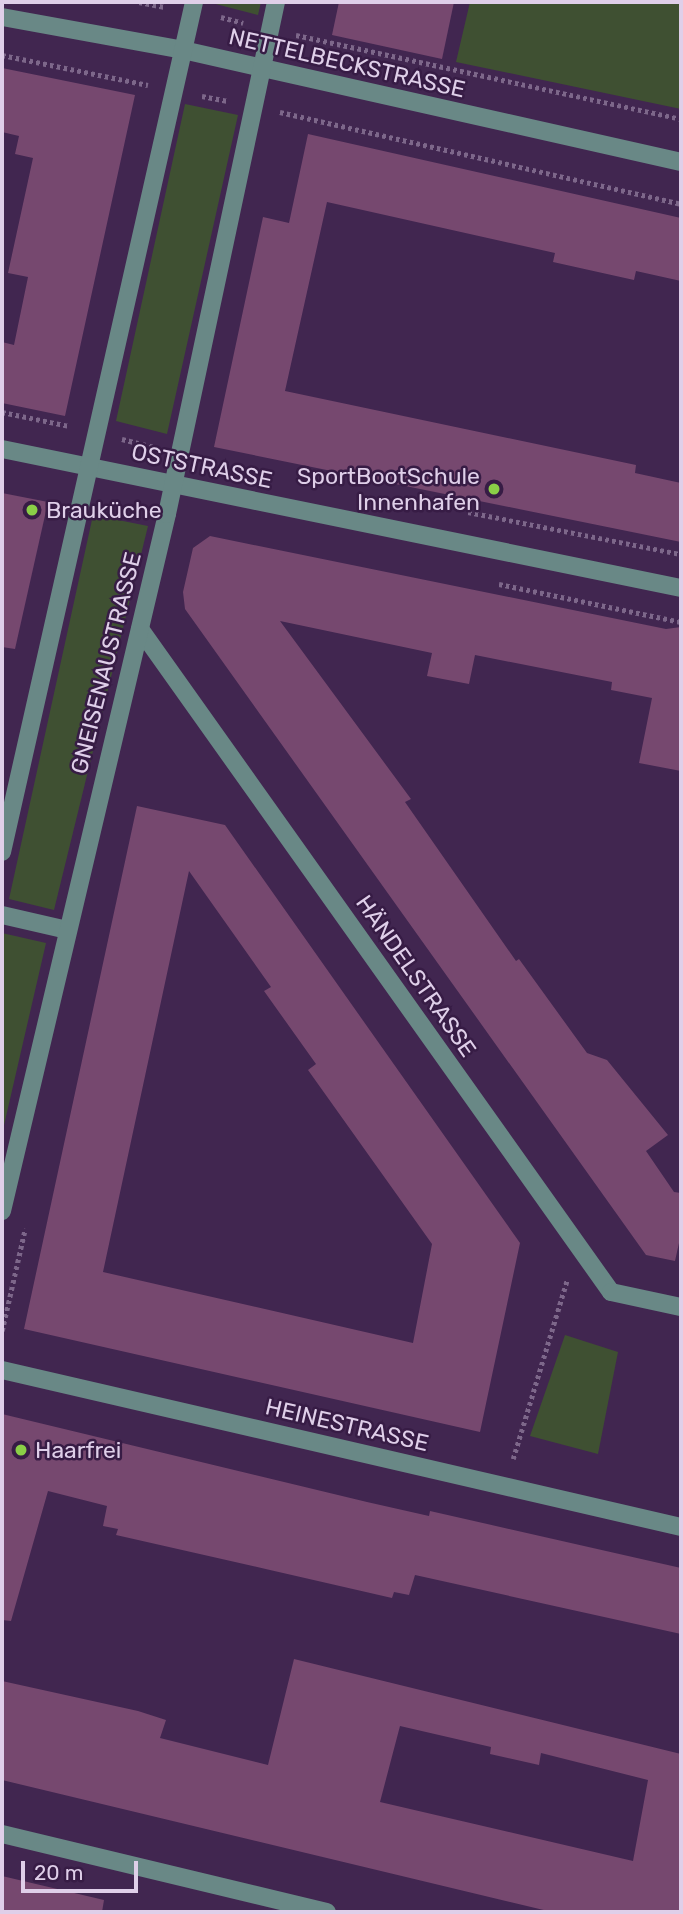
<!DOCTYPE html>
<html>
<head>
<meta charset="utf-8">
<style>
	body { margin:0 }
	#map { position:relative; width:683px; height:1914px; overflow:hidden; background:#412650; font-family:Rubik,sans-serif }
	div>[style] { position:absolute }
	.green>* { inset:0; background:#3f5032 }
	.building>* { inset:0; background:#76486f }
	.path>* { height:4.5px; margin-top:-2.25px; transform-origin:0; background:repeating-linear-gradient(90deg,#7d678a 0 3.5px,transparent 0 7px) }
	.minor>* { height:18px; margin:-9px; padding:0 9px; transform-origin:9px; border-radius:9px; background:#698886 }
	.dots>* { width:19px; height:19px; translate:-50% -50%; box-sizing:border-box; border:4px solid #371c45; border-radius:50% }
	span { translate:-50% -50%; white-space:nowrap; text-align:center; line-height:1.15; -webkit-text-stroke:5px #371c45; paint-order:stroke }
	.street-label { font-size:23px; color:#dfcfe9 }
	.poi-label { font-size:23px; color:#dfcfe9 }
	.right { translate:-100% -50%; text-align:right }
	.left { translate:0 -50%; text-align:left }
	.frame { position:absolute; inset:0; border:4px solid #dfcfe9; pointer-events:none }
	.scale { position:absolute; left:21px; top:1861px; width:117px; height:32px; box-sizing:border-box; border:4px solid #dfcfe9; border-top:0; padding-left:9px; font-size:21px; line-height:24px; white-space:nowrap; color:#dfcfe9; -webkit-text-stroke:5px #371c45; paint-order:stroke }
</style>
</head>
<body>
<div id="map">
	<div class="green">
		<i style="clip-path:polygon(208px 2px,261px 2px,258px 15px)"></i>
		<i style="clip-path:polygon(470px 2px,681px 2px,681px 109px,456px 62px)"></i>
		<i style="clip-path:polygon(185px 104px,238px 115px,167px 434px,116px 421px)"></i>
		<i style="clip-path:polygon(93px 515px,148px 526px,54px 910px,9px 899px)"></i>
		<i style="clip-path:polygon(2px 933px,46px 943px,2px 1134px)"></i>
		<i style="clip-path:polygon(565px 1335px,618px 1352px,598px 1454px,530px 1436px)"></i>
	</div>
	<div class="building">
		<i style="clip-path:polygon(339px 2px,454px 2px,442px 59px,332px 35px)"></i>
		<i style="clip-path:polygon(2px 68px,135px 95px,65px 416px,2px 403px,2px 342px,14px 345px,28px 277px,8px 273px,33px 158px,15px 154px,19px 136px,2px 132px)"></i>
		<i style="clip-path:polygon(308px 134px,681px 218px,681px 281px,636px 271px,634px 280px,553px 262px,555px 253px,327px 202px,285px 391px,636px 465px,635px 473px,681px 483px,681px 542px,214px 447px,263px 217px,289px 223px)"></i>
		<i style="clip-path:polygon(2px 493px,48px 502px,15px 649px,2px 647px)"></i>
		<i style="clip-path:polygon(210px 536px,666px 629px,681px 627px,681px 771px,639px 763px,652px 698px,611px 690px,612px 682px,475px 655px,469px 684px,427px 676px,432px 653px,280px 621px,411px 799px,405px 802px,516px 961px,519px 959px,587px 1053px,607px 1060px,668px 1135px,646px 1151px,674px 1192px,681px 1193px,681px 1234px,675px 1261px,646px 1255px,185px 609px,183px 592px,193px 548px)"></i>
		<i style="clip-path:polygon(evenodd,137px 806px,225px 825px,520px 1243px,480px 1432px,24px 1329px,137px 806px,189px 871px,271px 987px,264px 991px,316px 1064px,308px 1070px,432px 1244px,413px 1343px,103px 1272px,189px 871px)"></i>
		<i style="clip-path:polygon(2px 1414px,367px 1502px,429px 1516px,430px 1511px,681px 1568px,681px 1634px,415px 1575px,409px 1595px,394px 1592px,392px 1598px,270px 1570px,116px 1535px,118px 1529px,103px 1526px,107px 1506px,48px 1491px,11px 1621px,2px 1620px)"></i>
		<i style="clip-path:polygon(evenodd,294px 1659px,681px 1754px,681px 1912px,552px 1912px,2px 1780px,2px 1681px,138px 1711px,166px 1720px,160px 1738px,268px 1765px,294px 1659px,400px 1726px,491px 1747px,490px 1754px,539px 1765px,541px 1753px,648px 1780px,633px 1861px,380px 1802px,400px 1726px)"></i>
		<i style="clip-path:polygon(2px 1876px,104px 1900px,102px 1912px,2px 1912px)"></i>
	</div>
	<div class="path">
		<i style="left:139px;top:2px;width:25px;rotate:11deg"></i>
		<i style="left:221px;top:17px;width:23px;rotate:15deg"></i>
		<i style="left:296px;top:35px;width:394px;rotate:12.3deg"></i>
		<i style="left:2px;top:55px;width:149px;rotate:11.6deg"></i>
		<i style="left:202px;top:96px;width:25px;rotate:11deg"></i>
		<i style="left:280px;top:112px;width:411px;rotate:12.9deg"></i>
		<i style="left:2px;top:412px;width:68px;rotate:11.8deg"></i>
		<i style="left:122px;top:439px;width:33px;rotate:14deg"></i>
		<i style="left:468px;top:512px;width:217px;rotate:11.2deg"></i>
		<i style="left:499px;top:584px;width:186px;rotate:11.8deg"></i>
		<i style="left:2px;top:1331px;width:105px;rotate:-77.3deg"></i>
		<i style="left:513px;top:1459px;width:187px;rotate:-73.2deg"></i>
	</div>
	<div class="minor">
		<i style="left:2px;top:17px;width:184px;rotate:10.3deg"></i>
		<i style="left:183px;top:50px;width:510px;rotate:12.67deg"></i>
		<i style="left:2px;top:449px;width:693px;rotate:11.57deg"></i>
		<i style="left:140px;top:629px;width:813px;rotate:54.61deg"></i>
		<i style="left:611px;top:1292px;width:72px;rotate:12.1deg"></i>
		<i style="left:2px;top:852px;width:871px;rotate:-77.27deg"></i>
		<i style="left:2px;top:915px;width:67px;rotate:13deg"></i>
		<i style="left:2px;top:1211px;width:716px;rotate:-76.68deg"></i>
		<i style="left:167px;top:514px;width:523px;rotate:-77.98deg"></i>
		<i style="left:2px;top:1370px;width:697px;rotate:13.02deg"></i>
		<i style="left:2px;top:1834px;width:334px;rotate:13.5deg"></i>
	</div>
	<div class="dots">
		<i style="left:494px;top:489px;background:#8ace47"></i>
		<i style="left:32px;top:510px;background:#8ace47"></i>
		<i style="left:21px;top:1450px;background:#8ace47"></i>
	</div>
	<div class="street-label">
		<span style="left:347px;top:63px;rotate:13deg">NETTELBECKSTRASSE</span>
		<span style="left:202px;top:466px;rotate:12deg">OSTSTRASSE</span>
		<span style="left:106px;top:663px;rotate:-76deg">GNEISENAUSTRASSE</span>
		<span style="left:416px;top:976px;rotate:55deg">HÄNDELSTRASSE</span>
		<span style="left:347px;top:1425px;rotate:13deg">HEINESTRASSE</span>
	</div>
	<div class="poi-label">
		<span class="right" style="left:480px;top:489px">SportBootSchule<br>Innenhafen</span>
		<span class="left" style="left:46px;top:510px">Brauküche</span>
		<span class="left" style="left:35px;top:1450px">Haarfrei</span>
	</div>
	<div class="frame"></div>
	<div class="scale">20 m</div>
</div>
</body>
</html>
